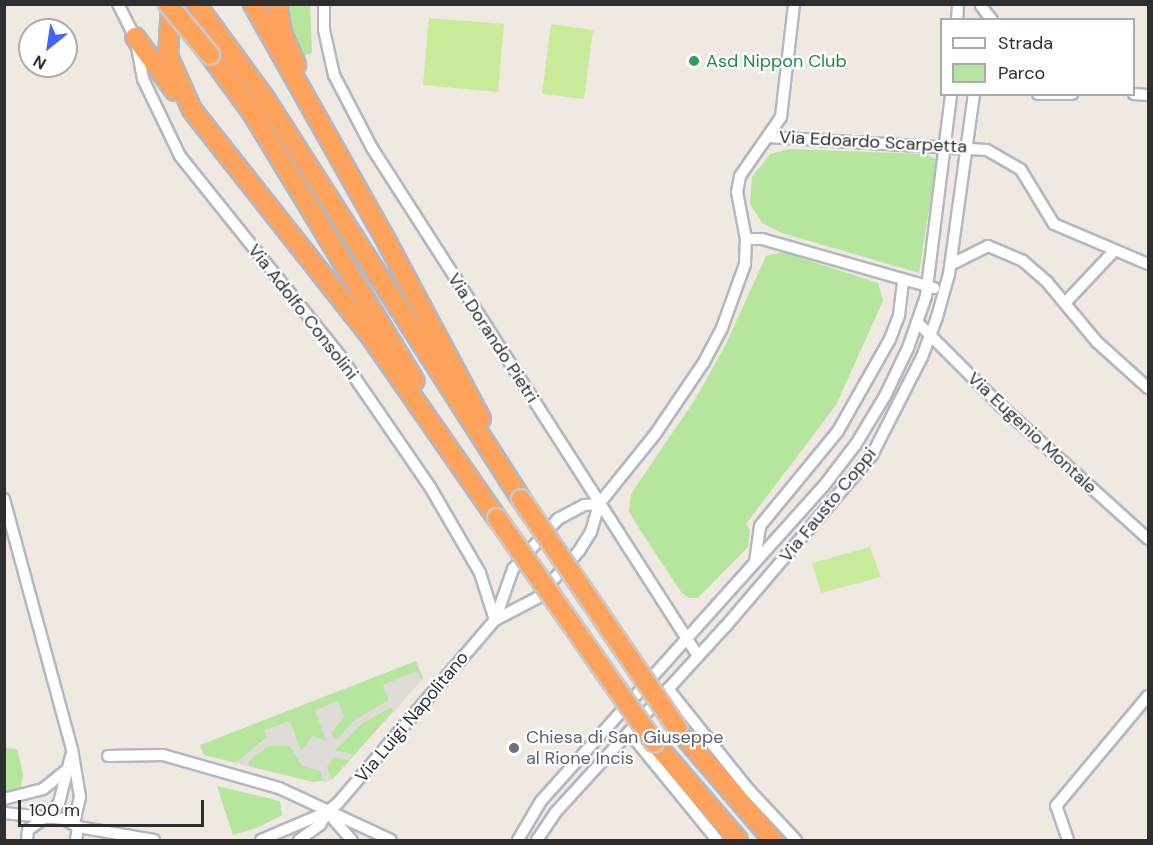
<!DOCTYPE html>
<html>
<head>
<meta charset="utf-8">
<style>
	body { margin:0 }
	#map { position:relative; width:1153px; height:845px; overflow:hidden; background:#efe9e1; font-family:"DM Sans",sans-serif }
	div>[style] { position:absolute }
	.green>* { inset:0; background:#b6e59e }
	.pitch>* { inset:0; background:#c9ec9a }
	.plaza>* { inset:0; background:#dfdcd8 }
	.roads { filter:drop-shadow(2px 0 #b4b7c1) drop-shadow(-2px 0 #b4b7c1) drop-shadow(0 2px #b4b7c1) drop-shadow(0 -2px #b4b7c1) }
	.street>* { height:10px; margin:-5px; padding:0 5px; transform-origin:5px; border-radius:5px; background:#fff }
	.highway>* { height:18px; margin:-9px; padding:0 9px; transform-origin:9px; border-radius:9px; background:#ffa35c }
	.bridges { filter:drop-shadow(2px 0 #c9c9c9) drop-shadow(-2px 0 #c9c9c9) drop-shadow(0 2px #c9c9c9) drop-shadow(0 -2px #c9c9c9) }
	.highway-bridge>* { height:18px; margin:-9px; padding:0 9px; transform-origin:9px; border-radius:9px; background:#ffa35c }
	.dots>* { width:16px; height:16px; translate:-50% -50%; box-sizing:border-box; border:3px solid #fff; border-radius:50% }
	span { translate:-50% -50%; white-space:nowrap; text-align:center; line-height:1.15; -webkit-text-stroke:4.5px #fff; paint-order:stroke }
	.leisure-label { font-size:18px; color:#27864d }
	.left { translate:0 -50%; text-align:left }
	.street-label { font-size:18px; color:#2e2e2e }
	.worship-label { font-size:18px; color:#5b616d }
	.frame { position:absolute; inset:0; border:6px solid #2e2e2e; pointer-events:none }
	.legend { position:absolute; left:940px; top:18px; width:195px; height:78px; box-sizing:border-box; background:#fff; border:2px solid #ababab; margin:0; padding:8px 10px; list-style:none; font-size:18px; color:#2e2e2e }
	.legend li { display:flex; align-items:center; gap:12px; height:30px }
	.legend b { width:30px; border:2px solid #ababab }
	.north { position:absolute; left:18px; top:18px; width:60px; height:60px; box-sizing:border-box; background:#fff; border:2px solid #ababab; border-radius:50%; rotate:210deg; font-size:16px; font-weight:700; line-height:24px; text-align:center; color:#2e2e2e }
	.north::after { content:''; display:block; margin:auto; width:21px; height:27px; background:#4264fb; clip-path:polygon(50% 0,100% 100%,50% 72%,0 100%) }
	.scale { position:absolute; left:18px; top:800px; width:186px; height:27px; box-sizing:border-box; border:3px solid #2e2e2e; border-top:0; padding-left:8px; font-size:18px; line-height:21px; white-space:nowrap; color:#2e2e2e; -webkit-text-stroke:4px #fff; paint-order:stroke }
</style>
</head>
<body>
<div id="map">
	<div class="green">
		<i style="clip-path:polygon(286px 5px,310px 5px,312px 53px,300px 57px,291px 33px)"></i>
		<i style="clip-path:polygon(789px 149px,925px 154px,937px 159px,919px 273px,782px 233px,762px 223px,750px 204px,752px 177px,770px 154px)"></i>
		<i style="clip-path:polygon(783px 252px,878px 283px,883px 301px,836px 405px,746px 524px,750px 530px,748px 547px,698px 598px,689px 598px,681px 592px,633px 519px,629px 511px,631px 494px,694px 401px,725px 346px,766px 256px)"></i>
		<i style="clip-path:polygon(416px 661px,423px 678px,332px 780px,313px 782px,204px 755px,200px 745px)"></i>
		<i style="clip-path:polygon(4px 748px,17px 749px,23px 774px,20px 794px,5px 794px)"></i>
		<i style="clip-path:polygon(217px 786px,280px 801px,282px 815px,259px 827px,233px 835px)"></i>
	</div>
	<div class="pitch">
		<i style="clip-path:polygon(429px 18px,504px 24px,498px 92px,423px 85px)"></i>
		<i style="clip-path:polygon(551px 24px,593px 30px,584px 99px,542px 94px)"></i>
		<i style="clip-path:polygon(870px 547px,881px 577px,821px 593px,812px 563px)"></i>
	</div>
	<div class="plaza">
		<i style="clip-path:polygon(417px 671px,421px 680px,394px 712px,391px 707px,360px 725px,335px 750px,354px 755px,348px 760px,334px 757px,327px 767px,332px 780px,324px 783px,320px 771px,302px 766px,290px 746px,270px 746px,253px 757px,248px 764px,256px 769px,235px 763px,267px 737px,264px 730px,290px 721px,301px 751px,312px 736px,326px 741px,315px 710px,338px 701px,344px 717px,331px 733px,336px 740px,356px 719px,389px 700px,383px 685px)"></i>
	</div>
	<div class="roads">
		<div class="street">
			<i style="left:118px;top:4px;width:37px;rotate:63deg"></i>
			<i style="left:135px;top:37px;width:43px;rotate:79.2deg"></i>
			<i style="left:143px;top:79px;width:85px;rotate:64.3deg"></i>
			<i style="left:180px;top:156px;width:256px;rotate:51.3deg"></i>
			<i style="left:340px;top:356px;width:159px;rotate:55.5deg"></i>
			<i style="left:430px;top:487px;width:99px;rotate:59.8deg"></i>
			<i style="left:480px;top:573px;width:49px;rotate:72.3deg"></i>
			<i style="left:324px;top:4px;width:26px;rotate:90deg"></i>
			<i style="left:324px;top:30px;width:46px;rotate:77.5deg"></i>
			<i style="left:334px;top:75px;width:82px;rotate:62.5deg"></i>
			<i style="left:372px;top:148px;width:604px;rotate:57.31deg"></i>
			<i style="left:981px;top:6px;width:18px;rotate:52deg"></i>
			<i style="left:957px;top:20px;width:16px;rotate:-86deg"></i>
			<i style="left:1038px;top:94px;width:34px"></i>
			<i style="left:1134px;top:94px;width:14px;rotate:4deg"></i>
			<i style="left:768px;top:137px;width:219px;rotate:3.4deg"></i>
			<i style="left:987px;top:150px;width:39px;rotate:30deg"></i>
			<i style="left:1021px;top:170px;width:63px;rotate:58.6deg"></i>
			<i style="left:1054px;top:224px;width:102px;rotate:23.1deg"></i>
			<i style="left:746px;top:239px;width:16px"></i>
			<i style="left:762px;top:239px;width:179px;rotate:15.9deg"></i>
			<i style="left:950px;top:265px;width:42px;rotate:-26.6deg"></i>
			<i style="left:988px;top:246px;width:38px;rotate:23deg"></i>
			<i style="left:1023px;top:261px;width:32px;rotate:41deg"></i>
			<i style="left:1047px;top:282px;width:78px;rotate:50.2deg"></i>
			<i style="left:1097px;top:342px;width:69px;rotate:42deg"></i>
			<i style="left:1065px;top:303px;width:71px;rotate:-46.7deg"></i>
			<i style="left:918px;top:323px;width:117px;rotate:45deg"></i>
			<i style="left:1001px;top:406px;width:198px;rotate:42.1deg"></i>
			<i style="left:4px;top:499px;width:259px;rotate:74.8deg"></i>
			<i style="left:72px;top:749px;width:49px;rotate:80.5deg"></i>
			<i style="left:80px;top:797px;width:27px;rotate:103deg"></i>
			<i style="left:755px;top:562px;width:36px;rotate:-82deg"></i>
			<i style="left:760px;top:526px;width:123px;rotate:-50.6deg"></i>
			<i style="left:838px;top:431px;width:106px;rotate:-60.5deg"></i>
			<i style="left:890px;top:339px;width:26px;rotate:-69deg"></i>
			<i style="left:899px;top:315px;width:34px;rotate:-83deg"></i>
			<i style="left:495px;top:620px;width:47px;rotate:-27.6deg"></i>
			<i style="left:537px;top:598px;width:63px;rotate:-48.2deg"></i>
			<i style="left:579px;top:551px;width:22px;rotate:-58deg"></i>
			<i style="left:591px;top:532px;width:29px;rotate:-74deg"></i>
			<i style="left:599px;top:504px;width:91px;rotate:-51.2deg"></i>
			<i style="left:656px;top:433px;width:86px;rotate:-55.9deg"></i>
			<i style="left:704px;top:362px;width:38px;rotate:-62deg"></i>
			<i style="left:722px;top:328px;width:68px;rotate:-70.2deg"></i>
			<i style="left:745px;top:264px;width:25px;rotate:-88deg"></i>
			<i style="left:746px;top:239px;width:48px;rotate:-100.8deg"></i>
			<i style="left:737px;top:192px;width:16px;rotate:-79deg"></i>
			<i style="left:740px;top:176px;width:72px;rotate:-55.2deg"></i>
			<i style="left:781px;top:117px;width:114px;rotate:-83.4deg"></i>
			<i style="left:668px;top:689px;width:129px;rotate:51.3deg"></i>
			<i style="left:749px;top:790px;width:69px;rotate:46.8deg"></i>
			<i style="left:629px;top:732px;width:139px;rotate:50.8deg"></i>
			<i style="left:108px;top:756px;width:55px;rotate:-1deg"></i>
			<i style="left:163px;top:755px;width:121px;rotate:15.9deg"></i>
			<i style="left:279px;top:788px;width:123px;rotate:24.9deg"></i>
			<i style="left:4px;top:799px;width:40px;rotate:-14.4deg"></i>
			<i style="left:43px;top:789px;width:32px;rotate:-39deg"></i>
			<i style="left:4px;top:813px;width:60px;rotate:5.7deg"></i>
			<i style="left:64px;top:819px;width:16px;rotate:30deg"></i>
			<i style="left:78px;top:827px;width:77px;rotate:9.7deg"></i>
			<i style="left:329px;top:814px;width:35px;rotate:49deg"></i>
			<i style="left:48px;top:818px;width:19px;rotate:-54deg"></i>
			<i style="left:59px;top:803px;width:49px;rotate:-75.7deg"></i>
			<i style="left:27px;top:840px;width:10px;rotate:-84deg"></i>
			<i style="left:28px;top:830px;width:17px;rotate:-36deg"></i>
			<i style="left:76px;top:840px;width:13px;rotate:-81deg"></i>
			<i style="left:261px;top:840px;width:72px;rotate:-23deg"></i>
			<i style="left:327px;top:812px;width:14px;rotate:-39deg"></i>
			<i style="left:338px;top:803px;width:241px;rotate:-49.4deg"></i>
			<i style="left:495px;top:620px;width:54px;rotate:-70.6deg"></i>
			<i style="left:513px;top:569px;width:67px;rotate:-48deg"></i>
			<i style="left:558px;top:519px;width:30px;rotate:-28deg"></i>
			<i style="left:584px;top:505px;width:15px;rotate:-4deg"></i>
			<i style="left:299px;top:840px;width:26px;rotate:-36deg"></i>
			<i style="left:320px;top:825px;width:15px;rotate:-62deg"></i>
			<i style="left:518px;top:840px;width:45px;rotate:-59.5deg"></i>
			<i style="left:541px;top:801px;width:422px;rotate:-48.1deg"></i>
			<i style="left:823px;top:487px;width:54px;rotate:-52.5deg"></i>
			<i style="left:856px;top:444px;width:56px;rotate:-58.9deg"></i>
			<i style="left:885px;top:396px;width:53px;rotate:-64.4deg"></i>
			<i style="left:908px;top:348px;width:55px;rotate:-70.9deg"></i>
			<i style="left:926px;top:296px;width:204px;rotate:-82.9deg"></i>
			<i style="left:537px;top:840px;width:32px;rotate:-56deg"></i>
			<i style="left:555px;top:813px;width:253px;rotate:-47.6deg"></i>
			<i style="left:726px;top:626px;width:225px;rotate:-49.5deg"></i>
			<i style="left:872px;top:455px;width:110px;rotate:-63deg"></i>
			<i style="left:922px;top:357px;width:43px;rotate:-69.4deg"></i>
			<i style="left:937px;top:317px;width:45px;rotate:-74.4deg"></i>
			<i style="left:949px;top:274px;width:182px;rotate:-82.1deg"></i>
			<i style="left:1068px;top:840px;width:36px;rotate:-109deg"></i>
			<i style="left:1056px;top:806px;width:143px;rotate:-50.1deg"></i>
		</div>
		<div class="highway">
			<i style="left:171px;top:4px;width:52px;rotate:93.3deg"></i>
			<i style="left:168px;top:56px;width:59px;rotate:66deg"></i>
			<i style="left:192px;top:110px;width:289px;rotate:51.7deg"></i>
			<i style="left:371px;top:337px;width:221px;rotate:55.2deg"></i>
			<i style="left:196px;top:4px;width:119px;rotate:53.9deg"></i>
			<i style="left:266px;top:100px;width:474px;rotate:57.4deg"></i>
			<i style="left:253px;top:4px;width:275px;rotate:60.6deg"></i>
			<i style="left:388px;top:244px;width:198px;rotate:62deg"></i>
			<i style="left:277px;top:4px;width:29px;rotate:80deg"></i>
			<i style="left:282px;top:33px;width:35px;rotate:66deg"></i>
			<i style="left:135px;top:37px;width:67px;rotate:53.5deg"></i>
			<i style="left:210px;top:55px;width:73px;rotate:53.9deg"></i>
			<i style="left:253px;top:114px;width:312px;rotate:58.8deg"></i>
			<i style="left:678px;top:729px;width:146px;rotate:49.4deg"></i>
			<i style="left:654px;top:742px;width:129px;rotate:49.4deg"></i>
		</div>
	</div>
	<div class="bridges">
		<div class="highway-bridge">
			<i style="left:168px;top:4px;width:66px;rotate:50.5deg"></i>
			<i style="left:521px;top:499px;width:278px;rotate:55.7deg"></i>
			<i style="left:497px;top:518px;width:274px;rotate:55deg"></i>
		</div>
	</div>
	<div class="dots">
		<i style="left:694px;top:61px;background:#2e9e5b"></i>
		<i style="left:514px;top:748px;background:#6b7280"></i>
	</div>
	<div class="leisure-label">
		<span class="left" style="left:706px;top:61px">Asd Nippon Club</span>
	</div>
	<div class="street-label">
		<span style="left:873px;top:142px;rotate:3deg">Via Edoardo Scarpetta</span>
		<span style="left:303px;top:312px;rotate:52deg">Via Adolfo Consolini</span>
		<span style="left:493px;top:338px;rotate:57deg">Via Dorando Pietri</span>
		<span style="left:1032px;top:433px;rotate:43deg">Via Eugenio Montale</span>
		<span style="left:828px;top:505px;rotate:-51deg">Via Fausto Coppi</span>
		<span style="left:412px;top:717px;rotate:-50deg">Via Luigi Napolitano</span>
	</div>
	<div class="worship-label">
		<span class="left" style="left:526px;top:748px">Chiesa di San Giuseppe<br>al Rione Incis</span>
	</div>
	<div class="frame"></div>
	<ul class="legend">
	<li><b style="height:8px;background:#fff"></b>Strada</li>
	<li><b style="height:16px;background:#b6e59e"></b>Parco</li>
	</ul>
	<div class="north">N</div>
	<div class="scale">100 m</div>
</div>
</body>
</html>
